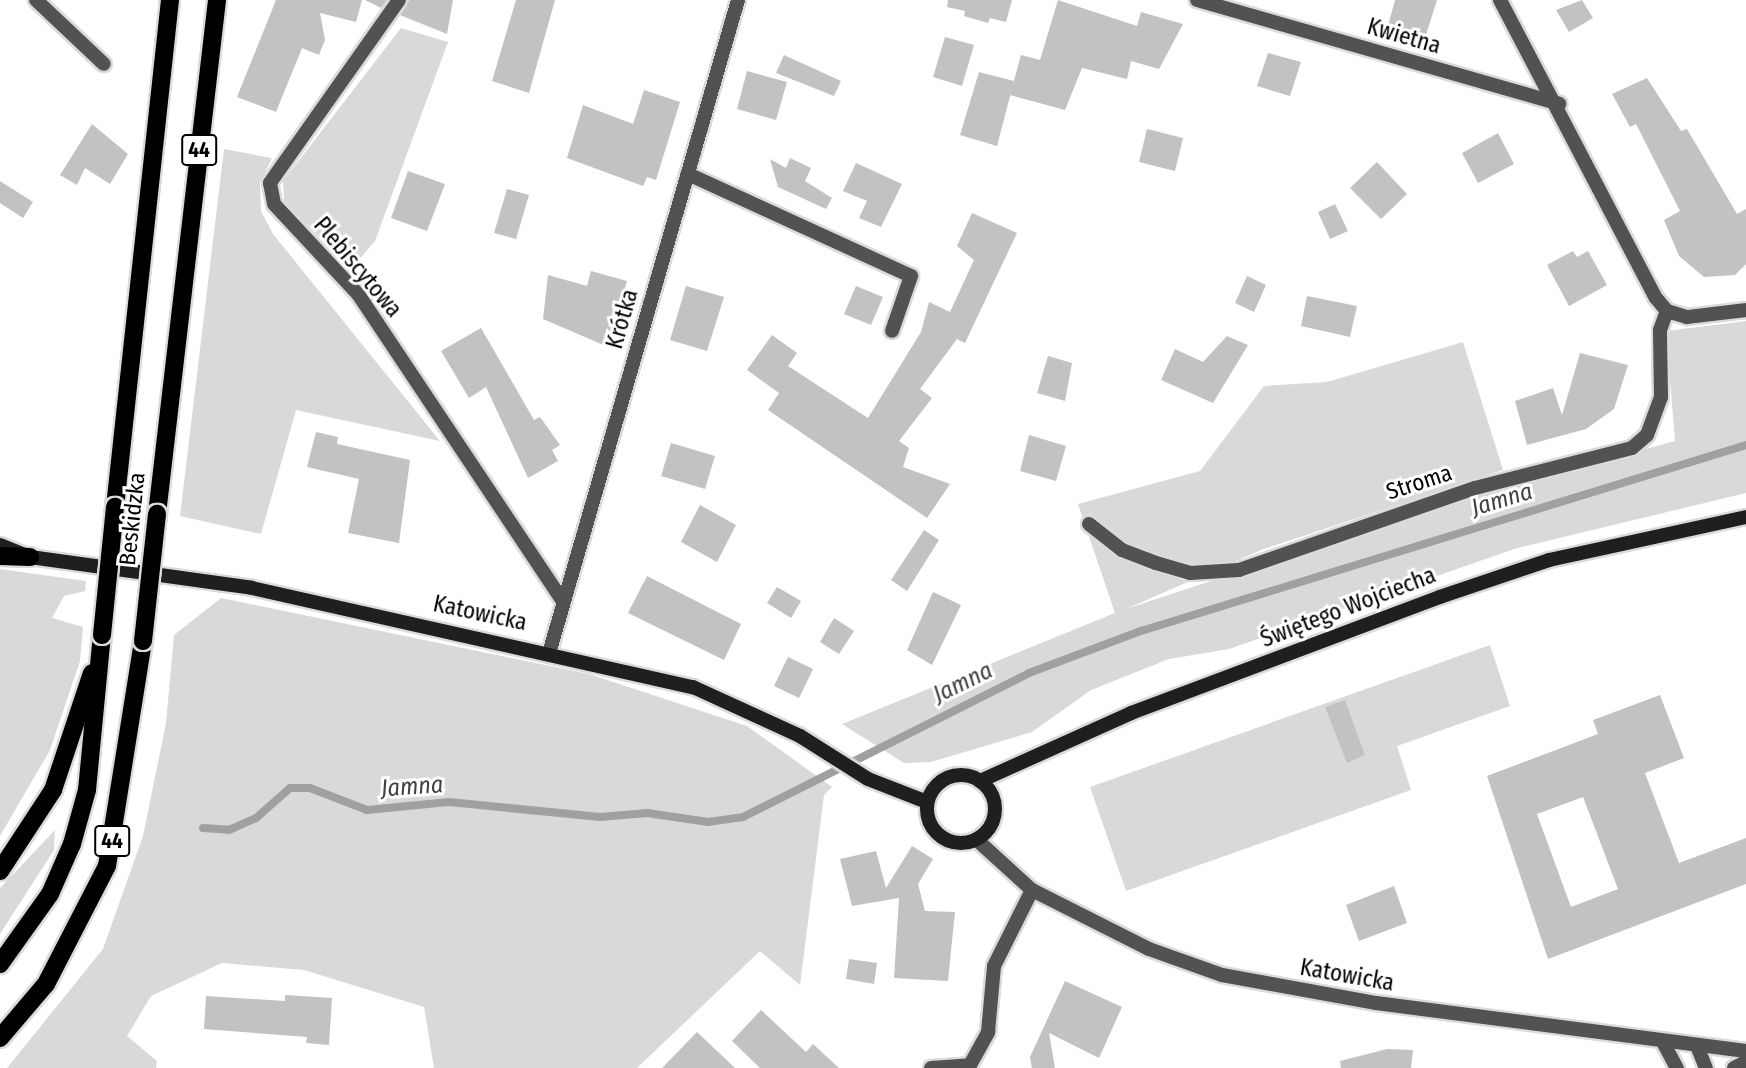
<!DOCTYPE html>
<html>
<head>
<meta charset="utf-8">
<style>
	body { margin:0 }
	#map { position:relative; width:1746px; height:1068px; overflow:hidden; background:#fff; font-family:"Fira Sans Condensed",sans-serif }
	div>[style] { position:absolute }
	.green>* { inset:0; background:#d9d9d9 }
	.stream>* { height:8px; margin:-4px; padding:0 4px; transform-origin:4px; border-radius:4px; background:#a0a0a0 }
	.building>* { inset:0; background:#c2c2c2 }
	.roads { filter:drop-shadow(2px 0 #dbdbdb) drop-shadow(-2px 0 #dbdbdb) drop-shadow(0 2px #dbdbdb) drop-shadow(0 -2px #dbdbdb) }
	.lane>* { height:14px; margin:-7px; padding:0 7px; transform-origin:7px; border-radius:7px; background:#525252 }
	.street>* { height:14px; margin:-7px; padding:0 7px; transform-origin:7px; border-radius:7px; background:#525252 }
	.secondary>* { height:14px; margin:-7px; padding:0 7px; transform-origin:7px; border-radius:7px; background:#1f1f1f }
	.secondary>.ring { margin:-7px; padding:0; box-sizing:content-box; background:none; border:14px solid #1f1f1f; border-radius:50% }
	.primary>* { height:18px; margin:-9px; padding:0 9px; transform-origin:9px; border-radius:9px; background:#000 }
	.bridges { filter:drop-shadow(2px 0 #dbdbdb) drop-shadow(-2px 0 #dbdbdb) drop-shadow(0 2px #dbdbdb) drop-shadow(0 -2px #dbdbdb) }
	.primary-bridge>* { height:18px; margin:-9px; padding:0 9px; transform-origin:9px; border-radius:9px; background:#000 }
	span { translate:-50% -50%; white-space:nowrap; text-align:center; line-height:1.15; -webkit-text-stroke:6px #fff; paint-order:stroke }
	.shield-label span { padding:2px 5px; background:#fff; border:2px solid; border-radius:5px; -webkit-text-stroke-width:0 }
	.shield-label { font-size:21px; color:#000; font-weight:700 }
	.street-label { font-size:23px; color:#000 }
	.water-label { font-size:24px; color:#414141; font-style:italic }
</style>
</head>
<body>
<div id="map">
	<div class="green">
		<i style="clip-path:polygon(401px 28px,448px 42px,375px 241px,351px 269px,284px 202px,283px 181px)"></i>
		<i style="clip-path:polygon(224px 149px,272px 158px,260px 183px,261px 211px,273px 234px,440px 441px,296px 410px,261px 534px,180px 516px)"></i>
		<i style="clip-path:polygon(1746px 321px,1746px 493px,1514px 549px,1229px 649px,1169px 659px,1091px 690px,1032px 732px,931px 762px,904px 763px,842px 724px,1115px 613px,1078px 504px,1200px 471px,1264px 386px,1327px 382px,1463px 342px,1503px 470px,1261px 550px,1126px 609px,1434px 507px,1675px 441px,1666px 331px)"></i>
		<i style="clip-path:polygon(0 569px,86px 581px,85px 591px,64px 596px,52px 618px,83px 627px,80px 661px,50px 750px,0 836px)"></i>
		<i style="clip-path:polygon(221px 598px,589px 674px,747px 726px,832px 787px,824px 795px,800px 985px,760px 951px,637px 1068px,434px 1068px,424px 1007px,304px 970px,222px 963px,151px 996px,127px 1036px,157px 1061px,156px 1068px,7px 1068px,103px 949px,143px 836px,166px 723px,174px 635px)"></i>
		<i style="clip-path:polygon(1490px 645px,1510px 706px,1397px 746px,1411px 790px,1126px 891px,1090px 787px)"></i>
		<i style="clip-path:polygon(55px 830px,54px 850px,0 934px,0 888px)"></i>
	</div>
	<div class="stream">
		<i style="left:203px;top:828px;width:26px;rotate:4deg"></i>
		<i style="left:229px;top:830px;width:30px;rotate:-24deg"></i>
		<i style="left:256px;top:818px;width:45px;rotate:-41.4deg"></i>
		<i style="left:290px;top:788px;width:20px"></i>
		<i style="left:310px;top:788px;width:61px;rotate:21.1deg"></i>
		<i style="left:367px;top:810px;width:82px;rotate:-5.6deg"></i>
		<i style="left:449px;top:802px;width:152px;rotate:5.7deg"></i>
		<i style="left:600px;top:817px;width:47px;rotate:-4.9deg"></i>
		<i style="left:647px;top:813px;width:62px;rotate:8.4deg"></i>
		<i style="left:708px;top:822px;width:35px;rotate:-8deg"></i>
		<i style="left:743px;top:817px;width:320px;rotate:-26.7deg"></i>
		<i style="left:1029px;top:673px;width:120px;rotate:-20.6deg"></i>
		<i style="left:1141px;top:631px;width:633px;rotate:-17.09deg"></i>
	</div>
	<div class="building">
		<i style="clip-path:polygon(276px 0,362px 0,356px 22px,320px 13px,325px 40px,319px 55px,302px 48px,276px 112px,237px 97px)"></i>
		<i style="clip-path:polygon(365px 0,387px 0,381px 8px)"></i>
		<i style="clip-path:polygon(409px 0,453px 0,447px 34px,400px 15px)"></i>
		<i style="clip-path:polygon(516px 0,555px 0,529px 93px,492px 81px)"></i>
		<i style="clip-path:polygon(948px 0,1012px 0,1006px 22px,990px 18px,988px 23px,964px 16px,965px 11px,947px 7px)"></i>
		<i style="clip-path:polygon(1058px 0,1137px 26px,1141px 12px,1183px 24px,1159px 69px,1131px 61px,1127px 79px,1082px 68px,1065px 110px,1010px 95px,1021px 55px,1040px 60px)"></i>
		<i style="clip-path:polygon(1395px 0,1437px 0,1425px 38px,1388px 26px)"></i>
		<i style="clip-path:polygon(1582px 0,1593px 18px,1569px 32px,1556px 10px)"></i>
		<i style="clip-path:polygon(945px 37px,974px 45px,962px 86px,933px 77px)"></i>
		<i style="clip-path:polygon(1268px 53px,1301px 62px,1290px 96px,1257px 86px)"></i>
		<i style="clip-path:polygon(784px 55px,841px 81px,834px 96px,776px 73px)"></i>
		<i style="clip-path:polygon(747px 71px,787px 82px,776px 120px,737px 109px)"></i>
		<i style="clip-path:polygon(979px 72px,1014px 81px,997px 146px,960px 135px)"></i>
		<i style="clip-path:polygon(1647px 78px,1681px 131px,1687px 129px,1737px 214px,1746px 209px,1746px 264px,1735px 275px,1704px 277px,1679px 256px,1664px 220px,1680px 211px,1636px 124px,1630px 127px,1612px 94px)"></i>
		<i style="clip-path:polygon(644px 90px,680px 102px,656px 180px,647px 177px,643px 186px,567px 158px,583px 105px,633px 124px)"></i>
		<i style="clip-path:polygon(92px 124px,128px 154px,110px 184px,85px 168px,77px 185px,60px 175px)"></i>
		<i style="clip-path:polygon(1147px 129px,1183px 138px,1175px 171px,1139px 162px)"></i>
		<i style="clip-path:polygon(1498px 133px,1514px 164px,1478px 183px,1462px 153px)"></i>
		<i style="clip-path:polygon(790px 158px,811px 168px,805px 181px,832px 198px,826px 209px,778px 187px,770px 159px,786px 168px)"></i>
		<i style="clip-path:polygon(1377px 162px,1407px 194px,1381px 219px,1350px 188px)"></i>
		<i style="clip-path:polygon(856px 163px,902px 184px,881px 227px,859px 218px,867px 201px,843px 191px)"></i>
		<i style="clip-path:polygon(408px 171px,445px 184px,427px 231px,391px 218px)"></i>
		<i style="clip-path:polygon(0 181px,33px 202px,23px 218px,0 203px)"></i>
		<i style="clip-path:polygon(507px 189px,529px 195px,516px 239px,494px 233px)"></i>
		<i style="clip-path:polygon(1335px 204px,1348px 231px,1330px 239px,1318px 212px)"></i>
		<i style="clip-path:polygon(972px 213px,1017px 233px,965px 343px,957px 339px,920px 389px,932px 398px,899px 441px,909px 448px,903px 467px,950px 484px,927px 518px,768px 410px,779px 393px,747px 370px,772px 335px,797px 353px,788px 366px,868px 418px,921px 332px,929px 302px,950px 312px,974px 260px,957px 246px)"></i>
		<i style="clip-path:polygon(1573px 251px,1577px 257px,1588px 251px,1607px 285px,1569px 306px,1547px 265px)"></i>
		<i style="clip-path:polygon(591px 271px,627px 281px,608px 347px,543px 319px,548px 275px,587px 286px)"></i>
		<i style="clip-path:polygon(1247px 276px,1266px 285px,1254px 312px,1235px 303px)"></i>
		<i style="clip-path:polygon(686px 286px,724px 297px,707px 351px,670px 340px)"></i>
		<i style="clip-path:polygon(856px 286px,883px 297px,871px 325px,844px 314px)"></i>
		<i style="clip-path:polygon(1307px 296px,1357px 306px,1350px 337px,1301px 326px)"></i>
		<i style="clip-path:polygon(481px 328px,534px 420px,540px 417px,560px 445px,552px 450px,558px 461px,528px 478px,486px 387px,469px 398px,441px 351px)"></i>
		<i style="clip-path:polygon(1227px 336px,1248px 345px,1213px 403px,1161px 380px,1175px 349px,1203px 362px)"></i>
		<i style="clip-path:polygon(1580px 353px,1628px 365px,1614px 409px,1586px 429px,1527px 445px,1515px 401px,1553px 388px,1562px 415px)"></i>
		<i style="clip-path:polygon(1048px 356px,1072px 363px,1065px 401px,1037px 393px)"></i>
		<i style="clip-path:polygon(316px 432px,338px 437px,337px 444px,410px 460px,399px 543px,348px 533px,359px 479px,307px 467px)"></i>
		<i style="clip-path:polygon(1029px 435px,1066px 446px,1056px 481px,1020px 471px)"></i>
		<i style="clip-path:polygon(671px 443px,715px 456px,705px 489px,661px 476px)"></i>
		<i style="clip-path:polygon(700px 505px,736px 525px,717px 562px,681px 542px)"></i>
		<i style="clip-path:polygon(924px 530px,939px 540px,907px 591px,891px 580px)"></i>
		<i style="clip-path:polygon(647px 576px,741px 624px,724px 660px,628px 613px)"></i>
		<i style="clip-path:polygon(777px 587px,801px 601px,791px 618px,767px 603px)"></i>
		<i style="clip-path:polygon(933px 592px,961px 605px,932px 665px,907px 650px)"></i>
		<i style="clip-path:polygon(834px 618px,854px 631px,839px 654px,820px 642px)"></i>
		<i style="clip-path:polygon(788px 657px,813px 669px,799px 698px,774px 686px)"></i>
		<i style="clip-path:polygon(evenodd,1660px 695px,1684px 758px,1645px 773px,1679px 863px,1746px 838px,1746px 884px,1548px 959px,1487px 776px,1598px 734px,1593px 720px,1660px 695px,1583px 797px,1618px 889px,1571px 907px,1537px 814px,1583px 797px)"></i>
		<i style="clip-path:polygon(1345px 700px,1365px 755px,1347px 763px,1325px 707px)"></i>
		<i style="clip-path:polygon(912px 846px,933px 859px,918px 884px,925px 911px,955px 912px,948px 981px,894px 978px,899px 898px,852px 906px,840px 859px,876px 851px,886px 888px)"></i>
		<i style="clip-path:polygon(1394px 886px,1407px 923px,1359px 941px,1346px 905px)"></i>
		<i style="clip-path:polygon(849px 959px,877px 963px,874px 984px,846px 979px)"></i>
		<i style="clip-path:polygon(1065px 981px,1122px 1007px,1099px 1058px,1049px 1033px,1055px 1068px,1032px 1068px,1030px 1057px)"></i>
		<i style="clip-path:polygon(285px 995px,332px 998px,329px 1045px,306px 1043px,307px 1037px,204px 1029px,206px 996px,285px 1001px)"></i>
		<i style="clip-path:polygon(761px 1010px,806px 1052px,813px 1044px,839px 1068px,760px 1068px,732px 1041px)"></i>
		<i style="clip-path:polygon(697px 1032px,735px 1068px,662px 1068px)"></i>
		<i style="clip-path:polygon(1387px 1049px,1413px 1050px,1411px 1068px,1341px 1068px,1340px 1061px)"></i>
	</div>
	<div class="roads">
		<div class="lane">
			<i style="left:688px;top:174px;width:245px;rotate:24.6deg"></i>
			<i style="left:911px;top:276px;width:58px;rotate:109.1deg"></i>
			<i style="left:1089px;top:524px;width:42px;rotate:38.2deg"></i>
			<i style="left:1122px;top:550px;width:36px;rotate:21deg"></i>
			<i style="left:1156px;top:563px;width:35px;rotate:16deg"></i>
			<i style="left:1190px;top:573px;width:49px;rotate:-3.5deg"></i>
			<i style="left:1239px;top:570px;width:250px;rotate:-19.2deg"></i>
			<i style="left:1475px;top:488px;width:162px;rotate:-14.3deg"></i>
			<i style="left:1632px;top:448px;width:20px;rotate:-41deg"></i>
			<i style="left:1647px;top:435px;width:40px;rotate:-69.8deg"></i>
			<i style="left:1661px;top:397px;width:67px;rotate:-90.9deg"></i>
			<i style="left:1660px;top:330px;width:20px;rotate:-70deg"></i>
		</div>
		<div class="street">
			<i style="left:36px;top:0;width:93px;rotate:43.3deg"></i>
			<i style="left:399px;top:0;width:224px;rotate:125.2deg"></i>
			<i style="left:270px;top:183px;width:21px;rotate:79deg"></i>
			<i style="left:274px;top:204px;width:123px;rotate:47deg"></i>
			<i style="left:358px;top:294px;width:369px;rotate:56.3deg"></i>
			<i style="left:1197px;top:0;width:377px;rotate:16deg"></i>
			<i style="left:1500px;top:0;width:336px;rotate:62.4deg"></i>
			<i style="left:1656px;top:298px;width:17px;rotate:50deg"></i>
			<i style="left:1667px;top:311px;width:21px;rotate:17deg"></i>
			<i style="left:1687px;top:317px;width:59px;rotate:-6.8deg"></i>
			<i style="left:550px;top:650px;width:677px;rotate:-73.87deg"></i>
			<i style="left:977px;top:840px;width:74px;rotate:42.3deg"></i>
			<i style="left:1032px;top:890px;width:131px;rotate:26.8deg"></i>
			<i style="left:1149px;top:949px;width:77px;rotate:19.6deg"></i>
			<i style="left:1222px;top:975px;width:157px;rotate:10.3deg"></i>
			<i style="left:1376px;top:1003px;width:373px;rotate:7.4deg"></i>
			<i style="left:1663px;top:1042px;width:30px;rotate:62deg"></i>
			<i style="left:1697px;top:1046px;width:24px;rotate:68deg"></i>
			<i style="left:931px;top:1068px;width:39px;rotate:-4deg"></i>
			<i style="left:970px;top:1065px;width:38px;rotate:-61deg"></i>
			<i style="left:988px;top:1032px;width:66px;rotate:-84.8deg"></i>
			<i style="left:994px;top:966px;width:85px;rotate:-63.4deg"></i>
			<i style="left:1734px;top:1068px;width:13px;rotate:-27deg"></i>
		</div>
		<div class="secondary">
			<i style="left:0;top:545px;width:32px;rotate:22deg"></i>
			<i style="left:30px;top:557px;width:224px;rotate:7.9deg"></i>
			<i style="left:252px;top:588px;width:452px;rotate:12.7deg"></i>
			<i style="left:693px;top:687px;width:118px;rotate:24.6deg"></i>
			<i style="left:800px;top:736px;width:80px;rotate:32.3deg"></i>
			<i style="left:868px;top:779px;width:63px;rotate:21.3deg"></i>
			<i class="ring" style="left:927px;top:775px;width:54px;height:54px"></i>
			<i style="left:980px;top:781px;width:166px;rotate:-24.2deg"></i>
			<i style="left:1131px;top:713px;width:330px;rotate:-20.6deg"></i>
			<i style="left:1440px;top:597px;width:115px;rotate:-18.7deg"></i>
			<i style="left:1549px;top:560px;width:202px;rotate:-12.3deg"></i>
		</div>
		<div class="primary">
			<i style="left:115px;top:507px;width:510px;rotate:-83.81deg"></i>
			<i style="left:157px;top:514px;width:517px;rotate:-83.34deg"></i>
			<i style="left:0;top:556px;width:30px;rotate:2deg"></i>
			<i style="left:0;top:871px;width:97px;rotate:-56.8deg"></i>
			<i style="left:53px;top:790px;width:123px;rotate:-71.6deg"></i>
			<i style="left:0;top:964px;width:86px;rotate:-54.5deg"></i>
			<i style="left:50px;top:894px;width:55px;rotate:-66.3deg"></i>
			<i style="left:72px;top:844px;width:56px;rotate:-74.5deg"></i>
			<i style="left:87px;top:790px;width:156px;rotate:-84.5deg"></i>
			<i style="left:0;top:1038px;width:71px;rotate:-49.6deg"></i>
			<i style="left:46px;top:984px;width:133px;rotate:-62.7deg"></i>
			<i style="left:107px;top:866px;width:228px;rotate:-80.9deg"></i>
		</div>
	</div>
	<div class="bridges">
		<div class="primary-bridge">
			<i style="left:102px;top:635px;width:129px;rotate:-84.2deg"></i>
			<i style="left:143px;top:641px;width:128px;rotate:-83.7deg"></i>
		</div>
	</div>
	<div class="shield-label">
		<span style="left:199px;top:150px">44</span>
		<span style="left:112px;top:841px">44</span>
	</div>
	<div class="street-label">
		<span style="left:1404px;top:36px;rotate:16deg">Kwietna</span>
		<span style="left:358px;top:267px;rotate:50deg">Plebiscytowa</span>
		<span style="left:622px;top:319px;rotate:-74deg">Krótka</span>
		<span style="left:1419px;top:482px;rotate:-18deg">Stroma</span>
		<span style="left:132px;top:519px;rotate:-84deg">Beskidzka</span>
		<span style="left:1348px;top:607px;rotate:-21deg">Świętego Wojciecha</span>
		<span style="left:480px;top:613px;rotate:12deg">Katowicka</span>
		<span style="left:1347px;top:975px;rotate:10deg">Katowicka</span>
	</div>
	<div class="water-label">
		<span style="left:1502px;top:500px;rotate:-17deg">Jamna</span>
		<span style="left:963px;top:683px;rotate:-26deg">Jamna</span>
		<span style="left:412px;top:787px;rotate:-4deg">Jamna</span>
	</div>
</div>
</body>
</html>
